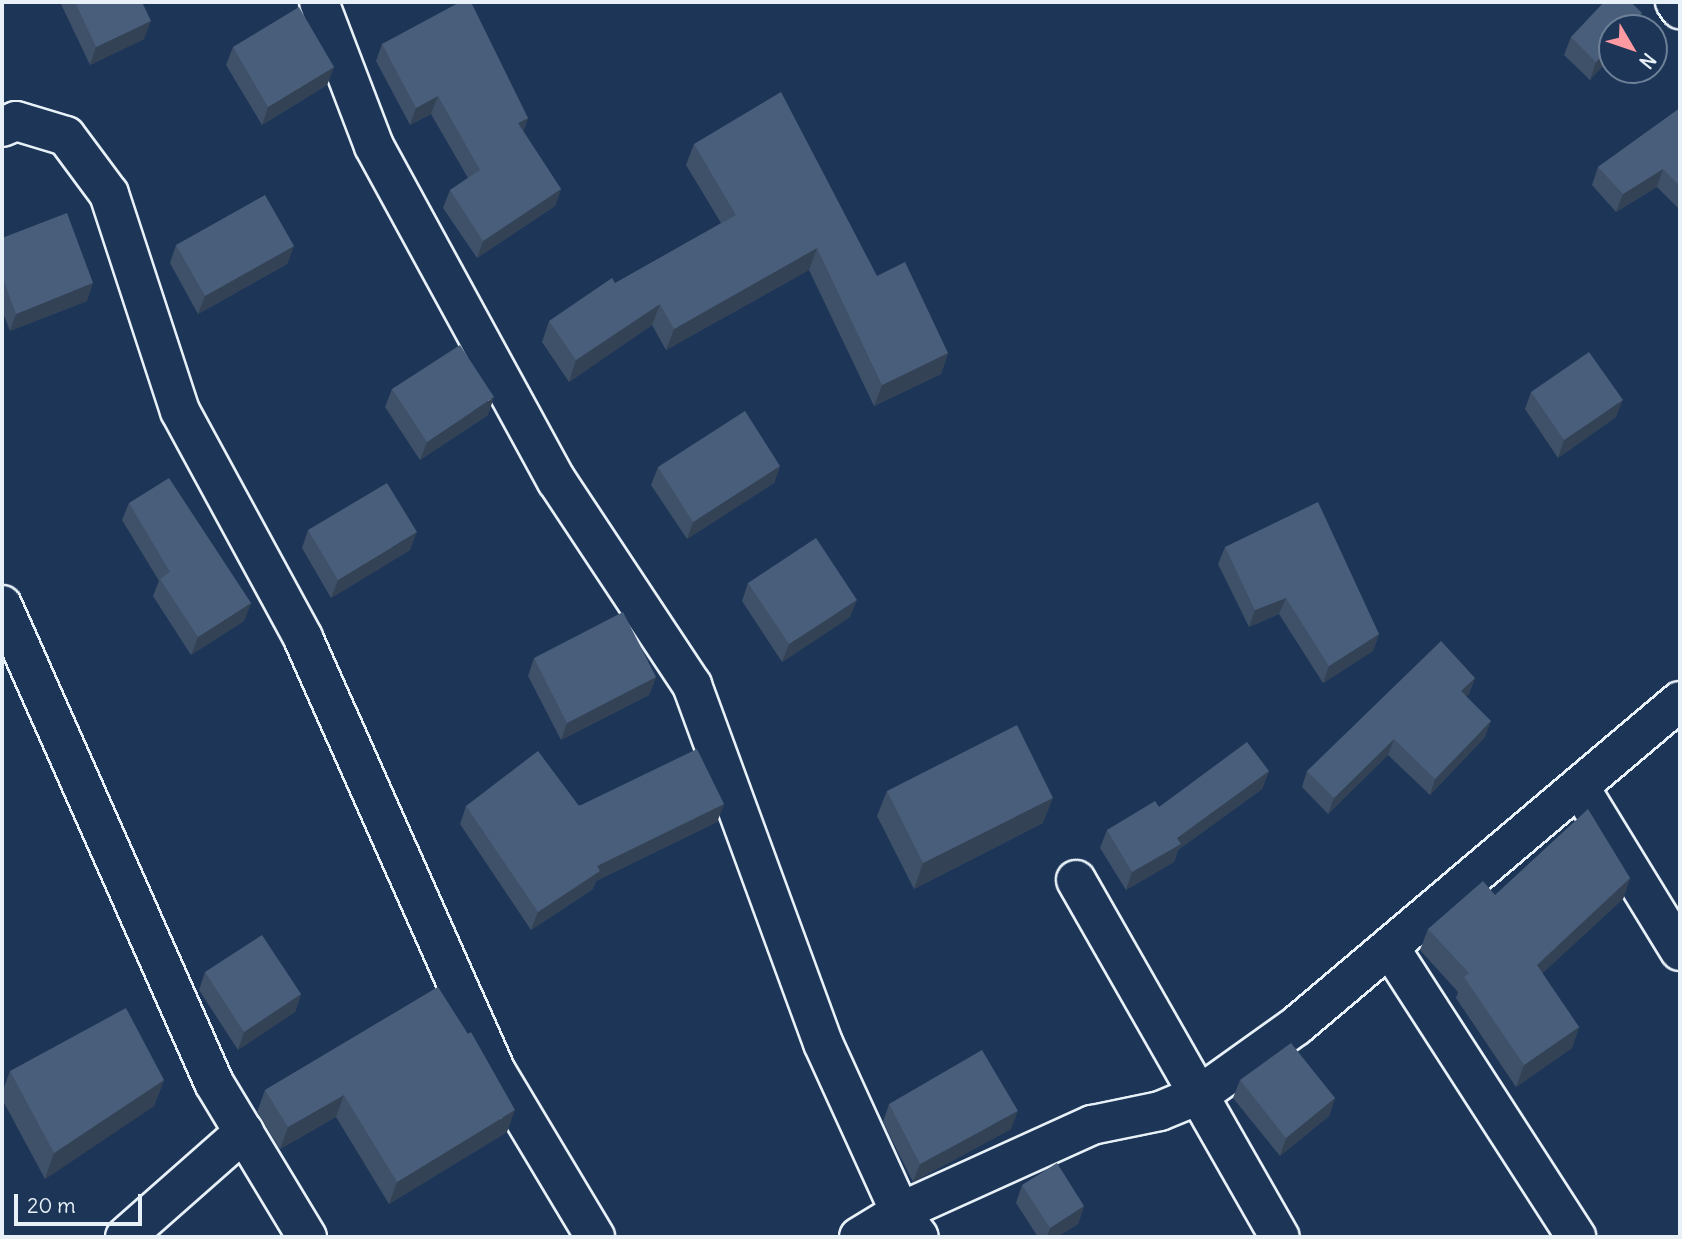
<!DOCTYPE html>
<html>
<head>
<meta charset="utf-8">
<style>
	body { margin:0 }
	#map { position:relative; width:1682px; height:1239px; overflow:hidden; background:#1d3557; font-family:Delius,sans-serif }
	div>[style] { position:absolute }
	.roads { filter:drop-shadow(2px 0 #e8f1f8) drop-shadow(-2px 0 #e8f1f8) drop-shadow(0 2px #e8f1f8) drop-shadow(0 -2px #e8f1f8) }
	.minor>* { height:38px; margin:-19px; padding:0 19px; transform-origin:19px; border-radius:19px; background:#1d3557 }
	.wall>* { inset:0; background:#3f5169 }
	.shaded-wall>* { inset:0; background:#334255 }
	.building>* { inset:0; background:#495e7a }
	span { translate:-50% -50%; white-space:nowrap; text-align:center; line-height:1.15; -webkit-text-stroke:6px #1d3557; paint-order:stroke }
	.frame { position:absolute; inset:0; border:4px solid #e8f1f8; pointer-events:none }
	.north { position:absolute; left:1598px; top:14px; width:70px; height:70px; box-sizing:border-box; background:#1d3557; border:2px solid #6e8097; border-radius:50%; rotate:129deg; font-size:19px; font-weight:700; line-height:28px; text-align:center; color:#e8f1f8 }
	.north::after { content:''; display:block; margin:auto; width:24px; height:32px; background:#ff9aa2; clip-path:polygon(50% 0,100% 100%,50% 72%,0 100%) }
	.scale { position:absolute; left:14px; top:1194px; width:128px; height:32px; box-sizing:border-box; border:4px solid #e8f1f8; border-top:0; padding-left:9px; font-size:21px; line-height:24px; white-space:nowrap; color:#e8f1f8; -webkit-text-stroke:5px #1d3557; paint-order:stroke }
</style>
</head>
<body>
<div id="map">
	<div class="roads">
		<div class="minor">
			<i style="left:319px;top:2px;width:154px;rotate:69.1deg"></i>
			<i style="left:374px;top:146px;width:382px;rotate:61.4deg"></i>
			<i style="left:557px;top:481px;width:245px;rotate:56.5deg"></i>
			<i style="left:692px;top:685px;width:381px;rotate:69.9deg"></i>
			<i style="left:823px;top:1043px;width:186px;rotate:65.5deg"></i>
			<i style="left:900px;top:1212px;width:31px;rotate:53deg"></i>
			<i style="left:1675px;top:2px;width:9px;rotate:54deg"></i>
			<i style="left:2px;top:127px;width:15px;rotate:-23deg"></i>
			<i style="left:16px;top:121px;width:52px;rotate:16.7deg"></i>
			<i style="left:66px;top:136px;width:72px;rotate:53.4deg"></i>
			<i style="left:109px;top:194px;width:228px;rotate:71.9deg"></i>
			<i style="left:180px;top:411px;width:258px;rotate:61.5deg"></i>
			<i style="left:303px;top:638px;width:476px;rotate:66deg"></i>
			<i style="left:497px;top:1073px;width:191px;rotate:59.1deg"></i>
			<i style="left:2px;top:605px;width:523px;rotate:66.08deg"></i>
			<i style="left:214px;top:1083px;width:180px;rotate:58.9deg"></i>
			<i style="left:1580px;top:788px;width:191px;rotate:58.5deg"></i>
			<i style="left:1076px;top:880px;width:411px;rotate:60.3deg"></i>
			<i style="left:1390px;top:948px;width:344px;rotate:57.2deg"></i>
			<i style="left:125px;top:1237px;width:159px;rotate:-41.4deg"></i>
			<i style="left:859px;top:1237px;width:48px;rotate:-31.4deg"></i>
			<i style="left:900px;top:1212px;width:211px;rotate:-24.4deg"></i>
			<i style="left:1092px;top:1125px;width:69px;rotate:-11.6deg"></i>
			<i style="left:1160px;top:1111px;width:44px;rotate:-22.5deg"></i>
			<i style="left:1201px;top:1094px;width:117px;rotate:-35.6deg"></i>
			<i style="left:1296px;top:1026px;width:503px;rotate:-40.24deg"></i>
		</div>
	</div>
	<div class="wall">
		<i style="clip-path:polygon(60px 2px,142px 2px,144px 39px,90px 65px)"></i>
		<i style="clip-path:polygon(1612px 28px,1612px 56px,1590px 80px,1564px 55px,1571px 37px)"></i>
		<i style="clip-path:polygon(382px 44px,528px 118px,523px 131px,561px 189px,555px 206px,477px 258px,443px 208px,450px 190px,468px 178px,431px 114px,410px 125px,376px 61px)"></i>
		<i style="clip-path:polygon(233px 47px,334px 67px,327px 85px,262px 125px,226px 65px)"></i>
		<i style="clip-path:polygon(1680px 108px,1680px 210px,1657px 187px,1616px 212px,1592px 185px,1598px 167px)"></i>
		<i style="clip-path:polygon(694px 144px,877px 276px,948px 353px,941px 374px,874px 406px,809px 270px,666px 350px,652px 325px,569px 382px,542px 342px,549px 321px,721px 223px,686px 165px)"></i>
		<i style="clip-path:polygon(2px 238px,87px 301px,10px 331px,2px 310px)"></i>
		<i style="clip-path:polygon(176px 245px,294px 246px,287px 264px,198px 314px,170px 263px)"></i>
		<i style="clip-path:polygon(392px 389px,488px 415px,420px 460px,385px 407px)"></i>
		<i style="clip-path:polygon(1531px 392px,1616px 417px,1558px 458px,1525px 409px)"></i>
		<i style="clip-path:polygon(780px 466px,774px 483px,687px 539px,651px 485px,658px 467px)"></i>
		<i style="clip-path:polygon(129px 503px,251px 603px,244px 621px,191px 655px,153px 596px,159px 581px,122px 520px)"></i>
		<i style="clip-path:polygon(308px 530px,410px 550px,331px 598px,302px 548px)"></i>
		<i style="clip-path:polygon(1225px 547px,1379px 634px,1373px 651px,1323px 683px,1279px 614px,1249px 627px,1218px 564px)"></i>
		<i style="clip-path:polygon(748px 583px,850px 617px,782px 662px,742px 601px)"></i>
		<i style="clip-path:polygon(534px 658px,656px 677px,649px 695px,561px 740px,528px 676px)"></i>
		<i style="clip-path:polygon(1475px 678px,1469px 694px,1466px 696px,1485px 737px,1430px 795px,1388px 755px,1328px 814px,1302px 787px,1307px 771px)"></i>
		<i style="clip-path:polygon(1269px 771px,1262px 789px,1178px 850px,1174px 862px,1126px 890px,1100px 848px,1107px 830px,1159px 807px)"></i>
		<i style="clip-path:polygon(887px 791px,1043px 823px,914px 889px,877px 816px)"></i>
		<i style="clip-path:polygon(724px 804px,717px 822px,596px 881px,593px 889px,531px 930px,460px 824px,466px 806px)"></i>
		<i style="clip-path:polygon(1630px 878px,1623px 899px,1542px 973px,1579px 1027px,1572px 1048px,1516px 1087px,1456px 998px,1458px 992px,1420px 950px,1428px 929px,1495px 895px)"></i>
		<i style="clip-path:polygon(205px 972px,301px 994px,295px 1012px,238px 1050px,199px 990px)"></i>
		<i style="clip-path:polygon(438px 987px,507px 1132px,389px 1204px,336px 1117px,280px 1149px,257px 1112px,265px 1090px)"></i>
		<i style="clip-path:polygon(10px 1071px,164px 1080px,154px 1106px,45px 1179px,2px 1099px,2px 1093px)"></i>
		<i style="clip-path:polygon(1240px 1080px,1335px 1098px,1329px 1116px,1280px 1156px,1233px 1098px)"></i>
		<i style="clip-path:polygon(889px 1104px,1011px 1129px,913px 1182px,883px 1122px)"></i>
		<i style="clip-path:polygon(1022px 1185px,1084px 1206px,1078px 1224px,1057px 1237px,1038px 1237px,1016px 1203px)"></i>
	</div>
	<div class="shaded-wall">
		<i style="clip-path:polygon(1642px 13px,1637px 28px,1628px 28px)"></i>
		<i style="clip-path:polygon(151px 21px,144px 39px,90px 65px,96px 47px)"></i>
		<i style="clip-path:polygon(1612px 45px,1612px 56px,1590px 80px,1596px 62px)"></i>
		<i style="clip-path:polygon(334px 67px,327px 85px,262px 125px,268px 107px)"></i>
		<i style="clip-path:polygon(438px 96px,431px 114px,410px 125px,416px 108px)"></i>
		<i style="clip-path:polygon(528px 118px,522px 136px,518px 123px)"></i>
		<i style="clip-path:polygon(1663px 169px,1657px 187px,1616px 212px,1623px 194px)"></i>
		<i style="clip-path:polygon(561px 189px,555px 206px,477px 258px,483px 241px)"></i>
		<i style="clip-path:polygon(294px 246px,287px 264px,198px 314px,205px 296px)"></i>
		<i style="clip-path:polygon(817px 248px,809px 270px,666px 350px,674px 329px)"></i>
		<i style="clip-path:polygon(93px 283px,87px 301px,10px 331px,16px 314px)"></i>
		<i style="clip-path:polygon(660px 304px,652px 325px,569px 382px,576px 360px)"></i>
		<i style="clip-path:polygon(948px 353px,941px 374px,874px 406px,882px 385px)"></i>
		<i style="clip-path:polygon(494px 397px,488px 415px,420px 460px,427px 442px)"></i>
		<i style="clip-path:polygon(1623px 400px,1616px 417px,1558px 458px,1564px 440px)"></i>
		<i style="clip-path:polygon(780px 466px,774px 483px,687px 539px,693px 522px)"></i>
		<i style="clip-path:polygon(417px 532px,410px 550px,331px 598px,338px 580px)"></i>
		<i style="clip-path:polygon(1286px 598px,1279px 614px,1249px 627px,1255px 610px)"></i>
		<i style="clip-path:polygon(857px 600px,850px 617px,782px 662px,789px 644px)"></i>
		<i style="clip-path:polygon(251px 603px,244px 621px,191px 655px,198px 637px)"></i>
		<i style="clip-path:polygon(1379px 634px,1373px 651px,1323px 683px,1329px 666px)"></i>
		<i style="clip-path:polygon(656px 677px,649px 695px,561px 740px,567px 723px)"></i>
		<i style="clip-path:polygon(1475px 678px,1469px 694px,1455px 707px,1461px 691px)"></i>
		<i style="clip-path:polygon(1491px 721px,1485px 737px,1430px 795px,1435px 779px)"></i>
		<i style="clip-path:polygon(1394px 739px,1388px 755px,1328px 814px,1334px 798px)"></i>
		<i style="clip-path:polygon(1269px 771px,1262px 789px,1178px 850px,1174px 862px,1126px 890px,1132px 872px,1177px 838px)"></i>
		<i style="clip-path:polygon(1053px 798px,1043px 823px,914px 889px,923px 863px)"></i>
		<i style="clip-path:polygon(724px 804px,717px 822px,596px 881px,593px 889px,531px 930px,538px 912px,597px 866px)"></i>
		<i style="clip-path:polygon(1630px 878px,1623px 899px,1529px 986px,1537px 965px)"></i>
		<i style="clip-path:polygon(301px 994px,295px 1012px,238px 1050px,244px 1032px)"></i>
		<i style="clip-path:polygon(1579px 1027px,1572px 1048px,1516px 1087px,1524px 1065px)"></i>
		<i style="clip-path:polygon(164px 1080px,154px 1106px,45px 1179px,54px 1153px)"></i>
		<i style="clip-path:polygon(344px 1095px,336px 1117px,280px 1149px,288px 1127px)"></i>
		<i style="clip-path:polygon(1335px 1098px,1329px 1116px,1280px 1156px,1286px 1138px)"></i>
		<i style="clip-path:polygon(515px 1110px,507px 1132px,389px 1204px,397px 1182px)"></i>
		<i style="clip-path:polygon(1018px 1111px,1011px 1129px,913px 1182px,920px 1164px)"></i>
		<i style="clip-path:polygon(1084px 1206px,1078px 1224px,1057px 1237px,1047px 1237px,1050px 1228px)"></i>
	</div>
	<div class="building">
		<i style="clip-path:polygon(75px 2px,142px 2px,151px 21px,96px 47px)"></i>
		<i style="clip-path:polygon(460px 2px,471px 2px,528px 118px,518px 123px,561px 189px,483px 241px,450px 190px,480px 170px,438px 96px,416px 108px,382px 44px)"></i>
		<i style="clip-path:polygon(1604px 2px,1631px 2px,1642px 13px,1628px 28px,1612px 28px,1612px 45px,1596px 62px,1571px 37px)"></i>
		<i style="clip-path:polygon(299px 7px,334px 67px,268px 107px,233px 47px)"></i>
		<i style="clip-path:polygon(781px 92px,877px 276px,905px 262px,948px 353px,882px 385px,817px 248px,674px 329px,660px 304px,576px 360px,549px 321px,612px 278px,615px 283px,736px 215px,694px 144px)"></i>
		<i style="clip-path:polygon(1680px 108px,1680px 186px,1663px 169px,1623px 194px,1598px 167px)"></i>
		<i style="clip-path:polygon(265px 195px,294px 246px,205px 296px,176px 245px)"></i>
		<i style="clip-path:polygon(67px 213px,93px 283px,16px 314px,2px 276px,2px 238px)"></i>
		<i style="clip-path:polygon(460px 345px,494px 397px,427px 442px,392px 389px)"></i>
		<i style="clip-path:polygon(1589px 352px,1623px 400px,1564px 440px,1531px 392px)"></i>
		<i style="clip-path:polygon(745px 411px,780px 466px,693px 522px,658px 467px)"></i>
		<i style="clip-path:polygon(169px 478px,251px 603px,198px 637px,160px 579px,170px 572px,129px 503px)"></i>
		<i style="clip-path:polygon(387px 483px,417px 532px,338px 580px,308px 530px)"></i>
		<i style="clip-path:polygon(1318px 502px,1379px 634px,1329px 666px,1286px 598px,1255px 610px,1225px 547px)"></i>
		<i style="clip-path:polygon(816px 538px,857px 600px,789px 644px,748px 583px)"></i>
		<i style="clip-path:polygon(623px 612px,656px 677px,567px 723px,534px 658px)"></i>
		<i style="clip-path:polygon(1441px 641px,1475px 678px,1461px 691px,1491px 721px,1435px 779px,1394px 739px,1334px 798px,1307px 771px)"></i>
		<i style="clip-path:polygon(1017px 725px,1053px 798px,923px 863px,887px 791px)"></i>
		<i style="clip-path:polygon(1247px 742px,1269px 771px,1177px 838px,1181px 844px,1132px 872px,1107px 830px,1155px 801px,1159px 807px)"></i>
		<i style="clip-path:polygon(697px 749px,724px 804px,597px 866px,600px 871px,538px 912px,466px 806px,538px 751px,579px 806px)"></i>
		<i style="clip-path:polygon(1588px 809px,1630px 878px,1537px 965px,1579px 1027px,1524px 1065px,1464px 977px,1469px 973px,1428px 929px,1483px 881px,1495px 895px)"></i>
		<i style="clip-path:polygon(262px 935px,301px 994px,244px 1032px,205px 972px)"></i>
		<i style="clip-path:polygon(438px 987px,468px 1034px,471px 1032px,515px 1110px,397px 1182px,344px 1095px,288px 1127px,265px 1090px)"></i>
		<i style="clip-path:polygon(126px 1008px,164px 1080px,54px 1153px,10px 1071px)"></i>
		<i style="clip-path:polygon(1291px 1043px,1335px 1098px,1286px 1138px,1240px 1080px)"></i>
		<i style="clip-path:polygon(982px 1050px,1018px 1111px,920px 1164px,889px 1104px)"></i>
		<i style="clip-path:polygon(1057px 1163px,1084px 1206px,1050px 1228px,1022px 1185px)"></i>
	</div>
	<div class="frame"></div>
	<div class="north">N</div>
	<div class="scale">20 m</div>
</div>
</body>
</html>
